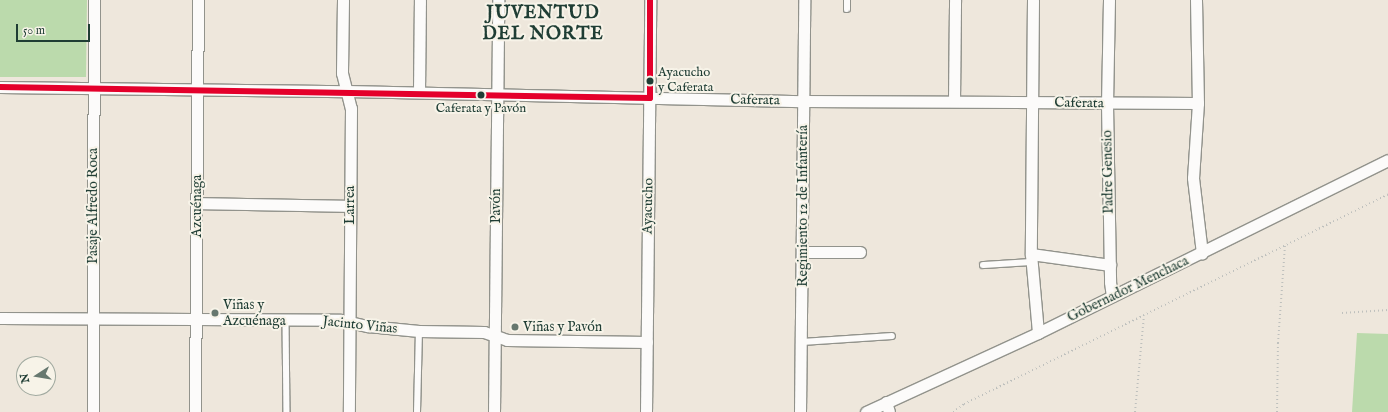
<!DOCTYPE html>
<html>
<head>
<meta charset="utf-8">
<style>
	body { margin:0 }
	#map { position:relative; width:1388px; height:412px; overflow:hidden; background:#eee7dc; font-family:"IM FELL English",serif }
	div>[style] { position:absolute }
	.green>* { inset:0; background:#bbdaac }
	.path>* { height:2px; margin-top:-1px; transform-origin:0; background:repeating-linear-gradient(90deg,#bec0bd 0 1px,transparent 0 4px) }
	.roads { filter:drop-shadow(1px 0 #92938c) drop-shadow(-1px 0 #92938c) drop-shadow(0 1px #92938c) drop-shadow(0 -1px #92938c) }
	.lane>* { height:5.5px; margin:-2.75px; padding:0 2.75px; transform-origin:2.75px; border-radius:2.75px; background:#fcfbfa }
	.street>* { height:11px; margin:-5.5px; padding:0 5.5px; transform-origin:5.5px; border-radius:5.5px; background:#fcfbfa }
	.bus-1>* { height:6px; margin:-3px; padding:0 3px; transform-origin:3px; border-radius:3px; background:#e4002b }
	.dots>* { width:11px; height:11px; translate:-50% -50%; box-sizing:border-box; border:2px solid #f7f3e8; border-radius:50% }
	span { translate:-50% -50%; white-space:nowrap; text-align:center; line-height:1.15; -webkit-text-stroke:4px #f7f3e8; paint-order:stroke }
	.bus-label { font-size:13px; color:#1f3d34 }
	.left { translate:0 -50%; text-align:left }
	.street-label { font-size:14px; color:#1f3d34 }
	.poi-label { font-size:14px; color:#1f3d34 }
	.district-label { font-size:18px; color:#1f3d34; font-weight:700; letter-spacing:1px }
	.north { position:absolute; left:16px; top:356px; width:40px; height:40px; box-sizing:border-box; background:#f7f3e8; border:1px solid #a1aaa0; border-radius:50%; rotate:258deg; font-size:11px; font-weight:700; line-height:16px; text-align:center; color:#1f3d34 }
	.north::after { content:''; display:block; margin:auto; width:14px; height:18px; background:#67786f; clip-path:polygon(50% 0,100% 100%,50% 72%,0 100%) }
	.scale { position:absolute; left:16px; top:24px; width:74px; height:18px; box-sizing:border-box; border:2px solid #1f3d34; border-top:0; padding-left:5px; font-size:12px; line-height:14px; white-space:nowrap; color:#1f3d34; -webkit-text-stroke:3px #f7f3e8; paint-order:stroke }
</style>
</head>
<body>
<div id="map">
	<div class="green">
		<i style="clip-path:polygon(0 0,87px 0,86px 77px,0 77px)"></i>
		<i style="clip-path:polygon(1357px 333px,1388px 334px,1388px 412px,1352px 412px)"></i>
	</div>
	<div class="path">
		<i style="left:1342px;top:313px;width:46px;rotate:-3.7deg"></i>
		<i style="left:953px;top:412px;width:14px;rotate:-36deg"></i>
		<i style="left:964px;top:404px;width:473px;rotate:-26.3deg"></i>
		<i style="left:1135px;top:412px;width:97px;rotate:-84.7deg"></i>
		<i style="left:1277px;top:412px;width:69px;rotate:-89.2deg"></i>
		<i style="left:1278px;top:343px;width:98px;rotate:-85.9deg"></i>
	</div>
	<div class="roads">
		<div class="lane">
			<i style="left:847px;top:0;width:9px;rotate:90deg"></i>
			<i style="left:983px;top:265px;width:49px;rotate:-3.5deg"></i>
			<i style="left:286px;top:320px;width:92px;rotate:89.4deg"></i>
			<i style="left:802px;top:342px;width:90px;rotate:-3.8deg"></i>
			<i style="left:417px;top:412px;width:81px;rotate:-88.6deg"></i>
		</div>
		<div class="street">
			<i style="left:343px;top:0;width:73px;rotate:90.8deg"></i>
			<i style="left:342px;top:73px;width:36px;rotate:76deg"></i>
			<i style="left:351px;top:108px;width:304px;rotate:90.4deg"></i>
			<i style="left:1033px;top:0;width:254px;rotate:90.5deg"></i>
			<i style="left:1031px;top:254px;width:79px;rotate:84.9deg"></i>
			<i style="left:1109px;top:0;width:104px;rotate:91.1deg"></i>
			<i style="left:1107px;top:104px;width:178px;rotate:89deg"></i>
			<i style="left:1110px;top:282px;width:14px;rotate:82deg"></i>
			<i style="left:1196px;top:0;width:103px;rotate:88.9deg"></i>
			<i style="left:1198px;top:103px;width:75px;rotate:93.8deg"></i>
			<i style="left:1193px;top:178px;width:76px;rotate:83.2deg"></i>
			<i style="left:0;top:87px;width:347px;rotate:0.7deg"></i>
			<i style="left:347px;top:91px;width:456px;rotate:1.3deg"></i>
			<i style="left:803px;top:101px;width:395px;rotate:0.3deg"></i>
			<i style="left:419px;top:92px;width:92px;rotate:-89.4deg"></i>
			<i style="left:954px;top:101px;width:101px;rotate:-89.4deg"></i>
			<i style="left:197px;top:203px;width:153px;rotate:1.1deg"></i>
			<i style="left:802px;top:252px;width:58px"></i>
			<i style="left:1031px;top:254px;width:80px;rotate:7.9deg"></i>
			<i style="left:0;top:318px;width:341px;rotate:0.3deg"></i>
			<i style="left:341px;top:320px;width:28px;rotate:13deg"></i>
			<i style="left:368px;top:326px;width:51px;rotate:5.6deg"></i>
			<i style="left:419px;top:331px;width:65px;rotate:0.9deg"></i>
			<i style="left:484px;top:332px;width:24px;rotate:19deg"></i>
			<i style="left:507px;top:340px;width:140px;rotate:0.8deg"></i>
			<i style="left:886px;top:402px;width:10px;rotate:73deg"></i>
			<i style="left:93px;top:412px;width:412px;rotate:-89.9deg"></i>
			<i style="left:195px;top:412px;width:412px;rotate:-89.6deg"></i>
			<i style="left:494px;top:412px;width:412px;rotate:-89.4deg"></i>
			<i style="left:646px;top:412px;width:412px;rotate:-89.4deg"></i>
			<i style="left:800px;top:412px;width:412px;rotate:-89.4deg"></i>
			<i style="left:866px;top:412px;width:189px;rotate:-24.7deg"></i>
			<i style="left:1038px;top:333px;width:390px;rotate:-26.3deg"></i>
		</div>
	</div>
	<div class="bus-1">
		<i style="left:650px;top:0;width:98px;rotate:90deg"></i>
		<i style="left:0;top:87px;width:650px;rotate:0.97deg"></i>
	</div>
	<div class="dots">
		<i style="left:650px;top:81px;background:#1f3d34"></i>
		<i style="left:481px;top:95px;background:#1f3d34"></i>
		<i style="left:215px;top:313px;background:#67786f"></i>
		<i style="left:515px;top:327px;background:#67786f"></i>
	</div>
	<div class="bus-label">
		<span class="left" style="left:658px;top:81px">Ayacucho<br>y Caferata</span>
		<span style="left:481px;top:109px">Caferata y Pavón</span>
	</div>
	<div class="street-label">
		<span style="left:755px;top:100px;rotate:1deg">Caferata</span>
		<span style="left:1079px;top:103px;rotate:1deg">Caferata</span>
		<span style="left:1108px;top:172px;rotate:-91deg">Padre Genesio</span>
		<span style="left:350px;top:205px;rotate:-90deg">Larrea</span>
		<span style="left:93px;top:206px;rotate:-90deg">Pasaje Alfredo Roca</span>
		<span style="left:197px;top:206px;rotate:-90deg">Azcuénaga</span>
		<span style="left:496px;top:206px;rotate:-90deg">Pavón</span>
		<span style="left:648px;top:206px;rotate:-89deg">Ayacucho</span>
		<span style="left:803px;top:206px;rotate:-90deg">Regimiento 12 de Infantería</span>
		<span style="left:1128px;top:289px;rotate:-26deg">Gobernador Menchaca</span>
		<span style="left:360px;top:325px;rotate:6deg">Jacinto Viñas</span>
	</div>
	<div class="poi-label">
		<span class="left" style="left:223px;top:313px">Viñas y<br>Azcuénaga</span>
		<span class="left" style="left:523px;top:327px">Viñas y Pavón</span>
	</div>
	<div class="district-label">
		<span style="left:543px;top:25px">JUVENTUD<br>DEL NORTE</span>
	</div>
	<div class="north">N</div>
	<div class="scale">50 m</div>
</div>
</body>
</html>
